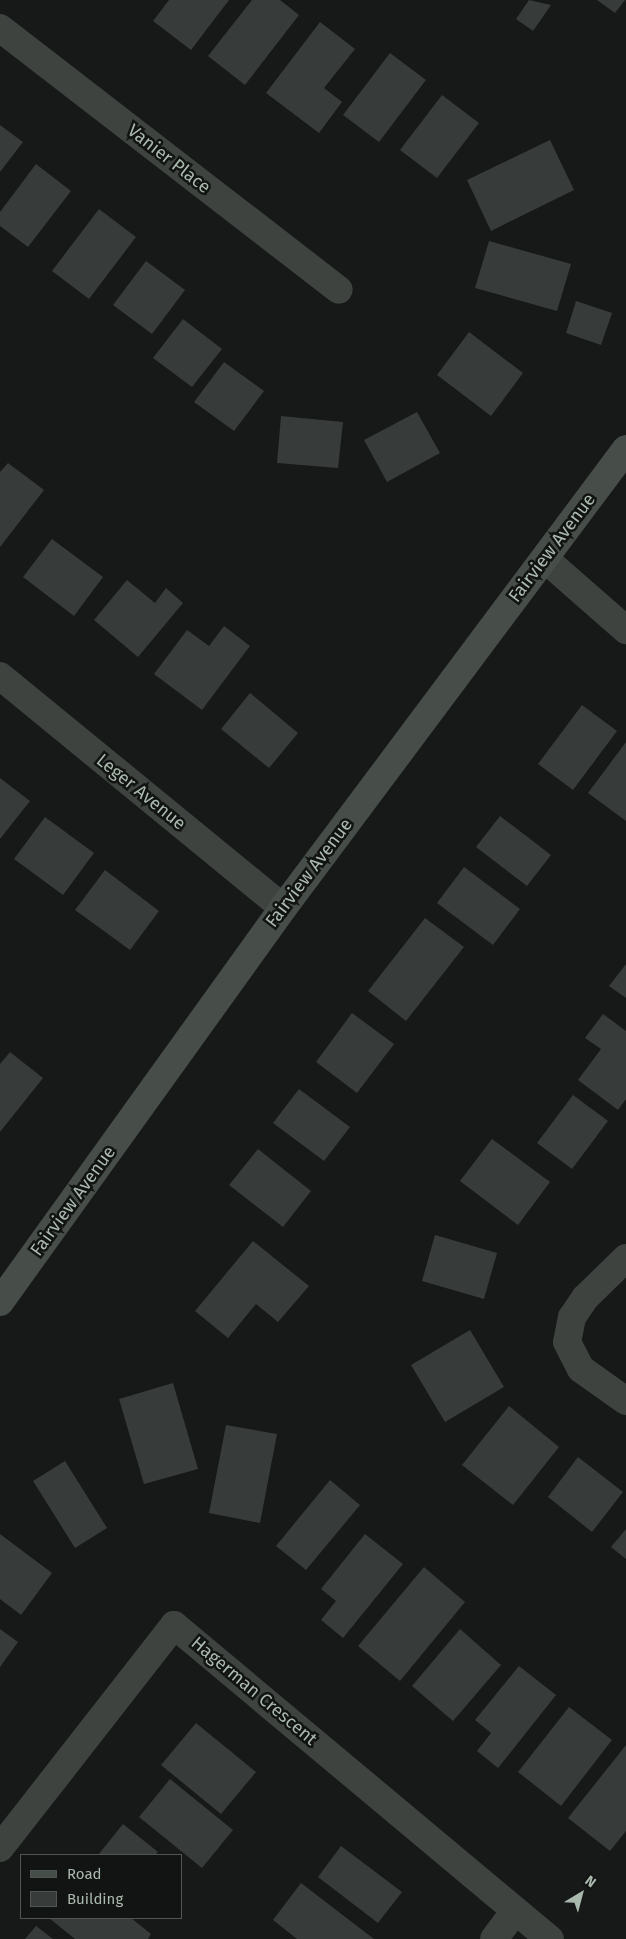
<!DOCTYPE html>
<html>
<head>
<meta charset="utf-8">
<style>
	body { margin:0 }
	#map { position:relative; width:626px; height:1939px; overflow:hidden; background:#171918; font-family:"Fira Sans",sans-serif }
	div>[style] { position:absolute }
	.building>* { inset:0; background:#373b39 }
	.minor>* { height:28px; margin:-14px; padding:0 14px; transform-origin:14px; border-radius:14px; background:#3e4340 }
	.secondary>* { height:28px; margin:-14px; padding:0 14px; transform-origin:14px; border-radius:14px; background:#474e49 }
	span { translate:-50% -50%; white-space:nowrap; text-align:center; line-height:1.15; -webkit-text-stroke:5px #121413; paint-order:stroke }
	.street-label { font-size:18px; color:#aab9ad }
	.legend { position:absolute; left:20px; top:1854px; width:162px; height:65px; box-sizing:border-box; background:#121413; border:1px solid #4f5651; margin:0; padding:6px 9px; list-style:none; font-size:15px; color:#aab9ad }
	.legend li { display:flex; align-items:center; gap:10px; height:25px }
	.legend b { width:25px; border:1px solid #4f5651 }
	.north { position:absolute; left:556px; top:1869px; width:50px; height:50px; -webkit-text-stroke:4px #121413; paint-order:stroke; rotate:37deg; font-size:14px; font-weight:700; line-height:20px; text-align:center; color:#aab9ad }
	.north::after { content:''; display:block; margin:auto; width:18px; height:22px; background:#aab9ad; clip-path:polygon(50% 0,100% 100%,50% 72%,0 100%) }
</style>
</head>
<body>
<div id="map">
	<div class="building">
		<i style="clip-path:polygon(169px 0,229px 0,191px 50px,153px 21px)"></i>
		<i style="clip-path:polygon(252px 0,280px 0,299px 15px,245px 85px,208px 56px)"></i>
		<i style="clip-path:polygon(529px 0,551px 5px,533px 31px,516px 19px)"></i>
		<i style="clip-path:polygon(597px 0,625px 0,615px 13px)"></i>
		<i style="clip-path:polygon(320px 22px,355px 49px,324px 88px,342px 102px,319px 133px,266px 93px)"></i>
		<i style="clip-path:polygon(390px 53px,426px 80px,379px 142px,343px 115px)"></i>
		<i style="clip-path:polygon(442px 95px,479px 123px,437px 178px,400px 150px)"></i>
		<i style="clip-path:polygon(0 125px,23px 142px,0 172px)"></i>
		<i style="clip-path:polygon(550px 140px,574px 190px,491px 231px,467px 180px)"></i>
		<i style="clip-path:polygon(36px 164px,71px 191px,28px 247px,0 226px,0 212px)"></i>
		<i style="clip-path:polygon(99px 209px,136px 237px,89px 299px,52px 271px)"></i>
		<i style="clip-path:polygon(489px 241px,571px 264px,557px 311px,475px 288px)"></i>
		<i style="clip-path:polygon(146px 261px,185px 290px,152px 334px,113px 305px)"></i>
		<i style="clip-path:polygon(576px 301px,612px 313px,601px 345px,566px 333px)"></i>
		<i style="clip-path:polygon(183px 319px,222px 349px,192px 387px,153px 358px)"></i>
		<i style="clip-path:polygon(469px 332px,523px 373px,491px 416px,437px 375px)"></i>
		<i style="clip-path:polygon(224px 362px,264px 391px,234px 431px,194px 402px)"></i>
		<i style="clip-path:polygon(417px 412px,440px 453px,387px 482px,364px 440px)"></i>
		<i style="clip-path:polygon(281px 416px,343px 422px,338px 468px,277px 463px)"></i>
		<i style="clip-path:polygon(8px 463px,44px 490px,0 547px,0 472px)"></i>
		<i style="clip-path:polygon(52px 539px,103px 577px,74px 616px,23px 577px)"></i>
		<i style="clip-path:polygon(127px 580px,155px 603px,166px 588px,183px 603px,138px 657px,94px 620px)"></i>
		<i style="clip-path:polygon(224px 626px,250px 646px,202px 710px,154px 674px,187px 630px,209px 646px)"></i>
		<i style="clip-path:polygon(250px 693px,298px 733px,269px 768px,221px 729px)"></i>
		<i style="clip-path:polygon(582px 705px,617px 731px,573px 790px,538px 764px)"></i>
		<i style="clip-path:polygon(626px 742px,626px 821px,588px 793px)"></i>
		<i style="clip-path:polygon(0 778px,30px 801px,0 839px)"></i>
		<i style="clip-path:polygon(500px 816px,551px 855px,527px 886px,476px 847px)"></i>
		<i style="clip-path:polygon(45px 817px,94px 853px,63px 895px,14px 859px)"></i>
		<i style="clip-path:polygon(464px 867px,520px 909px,493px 945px,437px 903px)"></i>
		<i style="clip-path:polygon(105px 870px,159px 911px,130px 950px,75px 910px)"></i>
		<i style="clip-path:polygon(425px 918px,464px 947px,406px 1021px,368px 991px)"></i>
		<i style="clip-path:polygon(626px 964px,626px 998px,609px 986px)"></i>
		<i style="clip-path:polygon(352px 1013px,394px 1044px,357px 1093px,316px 1062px)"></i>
		<i style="clip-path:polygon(603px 1014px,626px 1031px,626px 1099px,618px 1110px,578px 1080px,601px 1049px,585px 1038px)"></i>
		<i style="clip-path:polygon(10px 1052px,43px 1078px,0 1132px,0 1064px)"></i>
		<i style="clip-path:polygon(299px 1089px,350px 1127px,324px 1161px,273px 1123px)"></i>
		<i style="clip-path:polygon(573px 1095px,608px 1121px,572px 1169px,537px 1143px)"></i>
		<i style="clip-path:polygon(492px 1139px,550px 1182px,518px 1225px,460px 1181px)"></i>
		<i style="clip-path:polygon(258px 1149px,311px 1191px,283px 1227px,229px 1185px)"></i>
		<i style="clip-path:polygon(435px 1235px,497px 1253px,484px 1299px,422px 1281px)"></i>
		<i style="clip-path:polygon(253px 1241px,309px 1286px,278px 1322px,256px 1304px,228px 1338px,195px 1311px)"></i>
		<i style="clip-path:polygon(470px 1330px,504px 1387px,445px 1422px,411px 1365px)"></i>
		<i style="clip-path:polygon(173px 1383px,198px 1469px,144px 1484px,119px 1399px)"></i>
		<i style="clip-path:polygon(509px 1406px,559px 1447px,513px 1505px,462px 1465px)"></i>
		<i style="clip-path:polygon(226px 1425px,277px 1434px,260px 1523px,209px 1513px)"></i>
		<i style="clip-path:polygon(578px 1457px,623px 1492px,592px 1532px,548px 1497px)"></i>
		<i style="clip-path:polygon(65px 1461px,107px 1528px,75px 1548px,33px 1481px)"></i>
		<i style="clip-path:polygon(330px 1480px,360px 1505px,306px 1570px,276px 1546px)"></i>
		<i style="clip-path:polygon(626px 1529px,626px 1559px,611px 1547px)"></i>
		<i style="clip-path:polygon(0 1534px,52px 1573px,21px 1615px,0 1599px)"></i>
		<i style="clip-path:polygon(365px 1534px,403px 1564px,343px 1638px,321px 1620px,336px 1601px,321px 1589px)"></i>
		<i style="clip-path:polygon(424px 1567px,465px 1602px,400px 1681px,358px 1646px)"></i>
		<i style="clip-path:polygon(0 1629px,18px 1642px,0 1667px)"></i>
		<i style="clip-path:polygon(460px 1629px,501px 1665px,453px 1721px,412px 1686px)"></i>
		<i style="clip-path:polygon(519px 1666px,556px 1695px,498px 1768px,477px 1751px,491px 1733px,475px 1720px)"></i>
		<i style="clip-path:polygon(569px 1707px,612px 1740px,561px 1806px,518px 1772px)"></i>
		<i style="clip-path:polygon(196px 1723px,256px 1772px,221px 1814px,161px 1765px)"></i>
		<i style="clip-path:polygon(626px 1745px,626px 1831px,610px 1851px,568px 1818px)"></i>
		<i style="clip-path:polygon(170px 1779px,233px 1830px,202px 1868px,139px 1817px)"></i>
		<i style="clip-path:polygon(123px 1824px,158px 1852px,155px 1855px,98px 1855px)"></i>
		<i style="clip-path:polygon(341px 1846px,402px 1892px,378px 1923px,318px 1877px)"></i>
		<i style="clip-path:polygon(301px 1883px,374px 1939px,297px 1939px,273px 1920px)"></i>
		<i style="clip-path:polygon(49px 1918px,131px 1918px,151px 1934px,148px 1939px,75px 1939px)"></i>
		<i style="clip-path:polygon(36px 1926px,53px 1939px,25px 1939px)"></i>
	</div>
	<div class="minor">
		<i style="left:0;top:28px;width:428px;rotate:37.7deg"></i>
		<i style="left:545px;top:559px;width:108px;rotate:41.2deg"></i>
		<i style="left:0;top:676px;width:366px;rotate:39.3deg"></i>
		<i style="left:626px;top:1258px;width:57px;rotate:135.7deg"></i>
		<i style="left:585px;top:1298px;width:23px;rotate:124deg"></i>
		<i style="left:572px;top:1317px;width:25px;rotate:101deg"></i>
		<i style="left:567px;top:1342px;width:30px;rotate:63deg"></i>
		<i style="left:581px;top:1369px;width:55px;rotate:35.4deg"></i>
		<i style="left:0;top:1848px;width:283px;rotate:-52deg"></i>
		<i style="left:174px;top:1625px;width:490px;rotate:39.9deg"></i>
		<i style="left:494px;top:1939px;width:35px;rotate:-53deg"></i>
	</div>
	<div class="secondary">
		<i style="left:0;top:1302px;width:485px;rotate:-54.3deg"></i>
		<i style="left:283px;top:908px;width:573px;rotate:-53.23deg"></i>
	</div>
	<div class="street-label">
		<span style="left:169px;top:159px;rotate:38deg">Vanier Place</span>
		<span style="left:552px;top:548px;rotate:-53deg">Fairview Avenue</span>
		<span style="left:141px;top:792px;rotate:39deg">Leger Avenue</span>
		<span style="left:309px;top:873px;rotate:-53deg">Fairview Avenue</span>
		<span style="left:73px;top:1201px;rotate:-54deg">Fairview Avenue</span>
		<span style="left:254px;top:1691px;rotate:40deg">Hagerman Crescent</span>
	</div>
	<ul class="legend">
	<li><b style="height:6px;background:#474e49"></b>Road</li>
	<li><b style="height:14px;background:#373b39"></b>Building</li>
	</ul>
	<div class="north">N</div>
</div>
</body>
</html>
